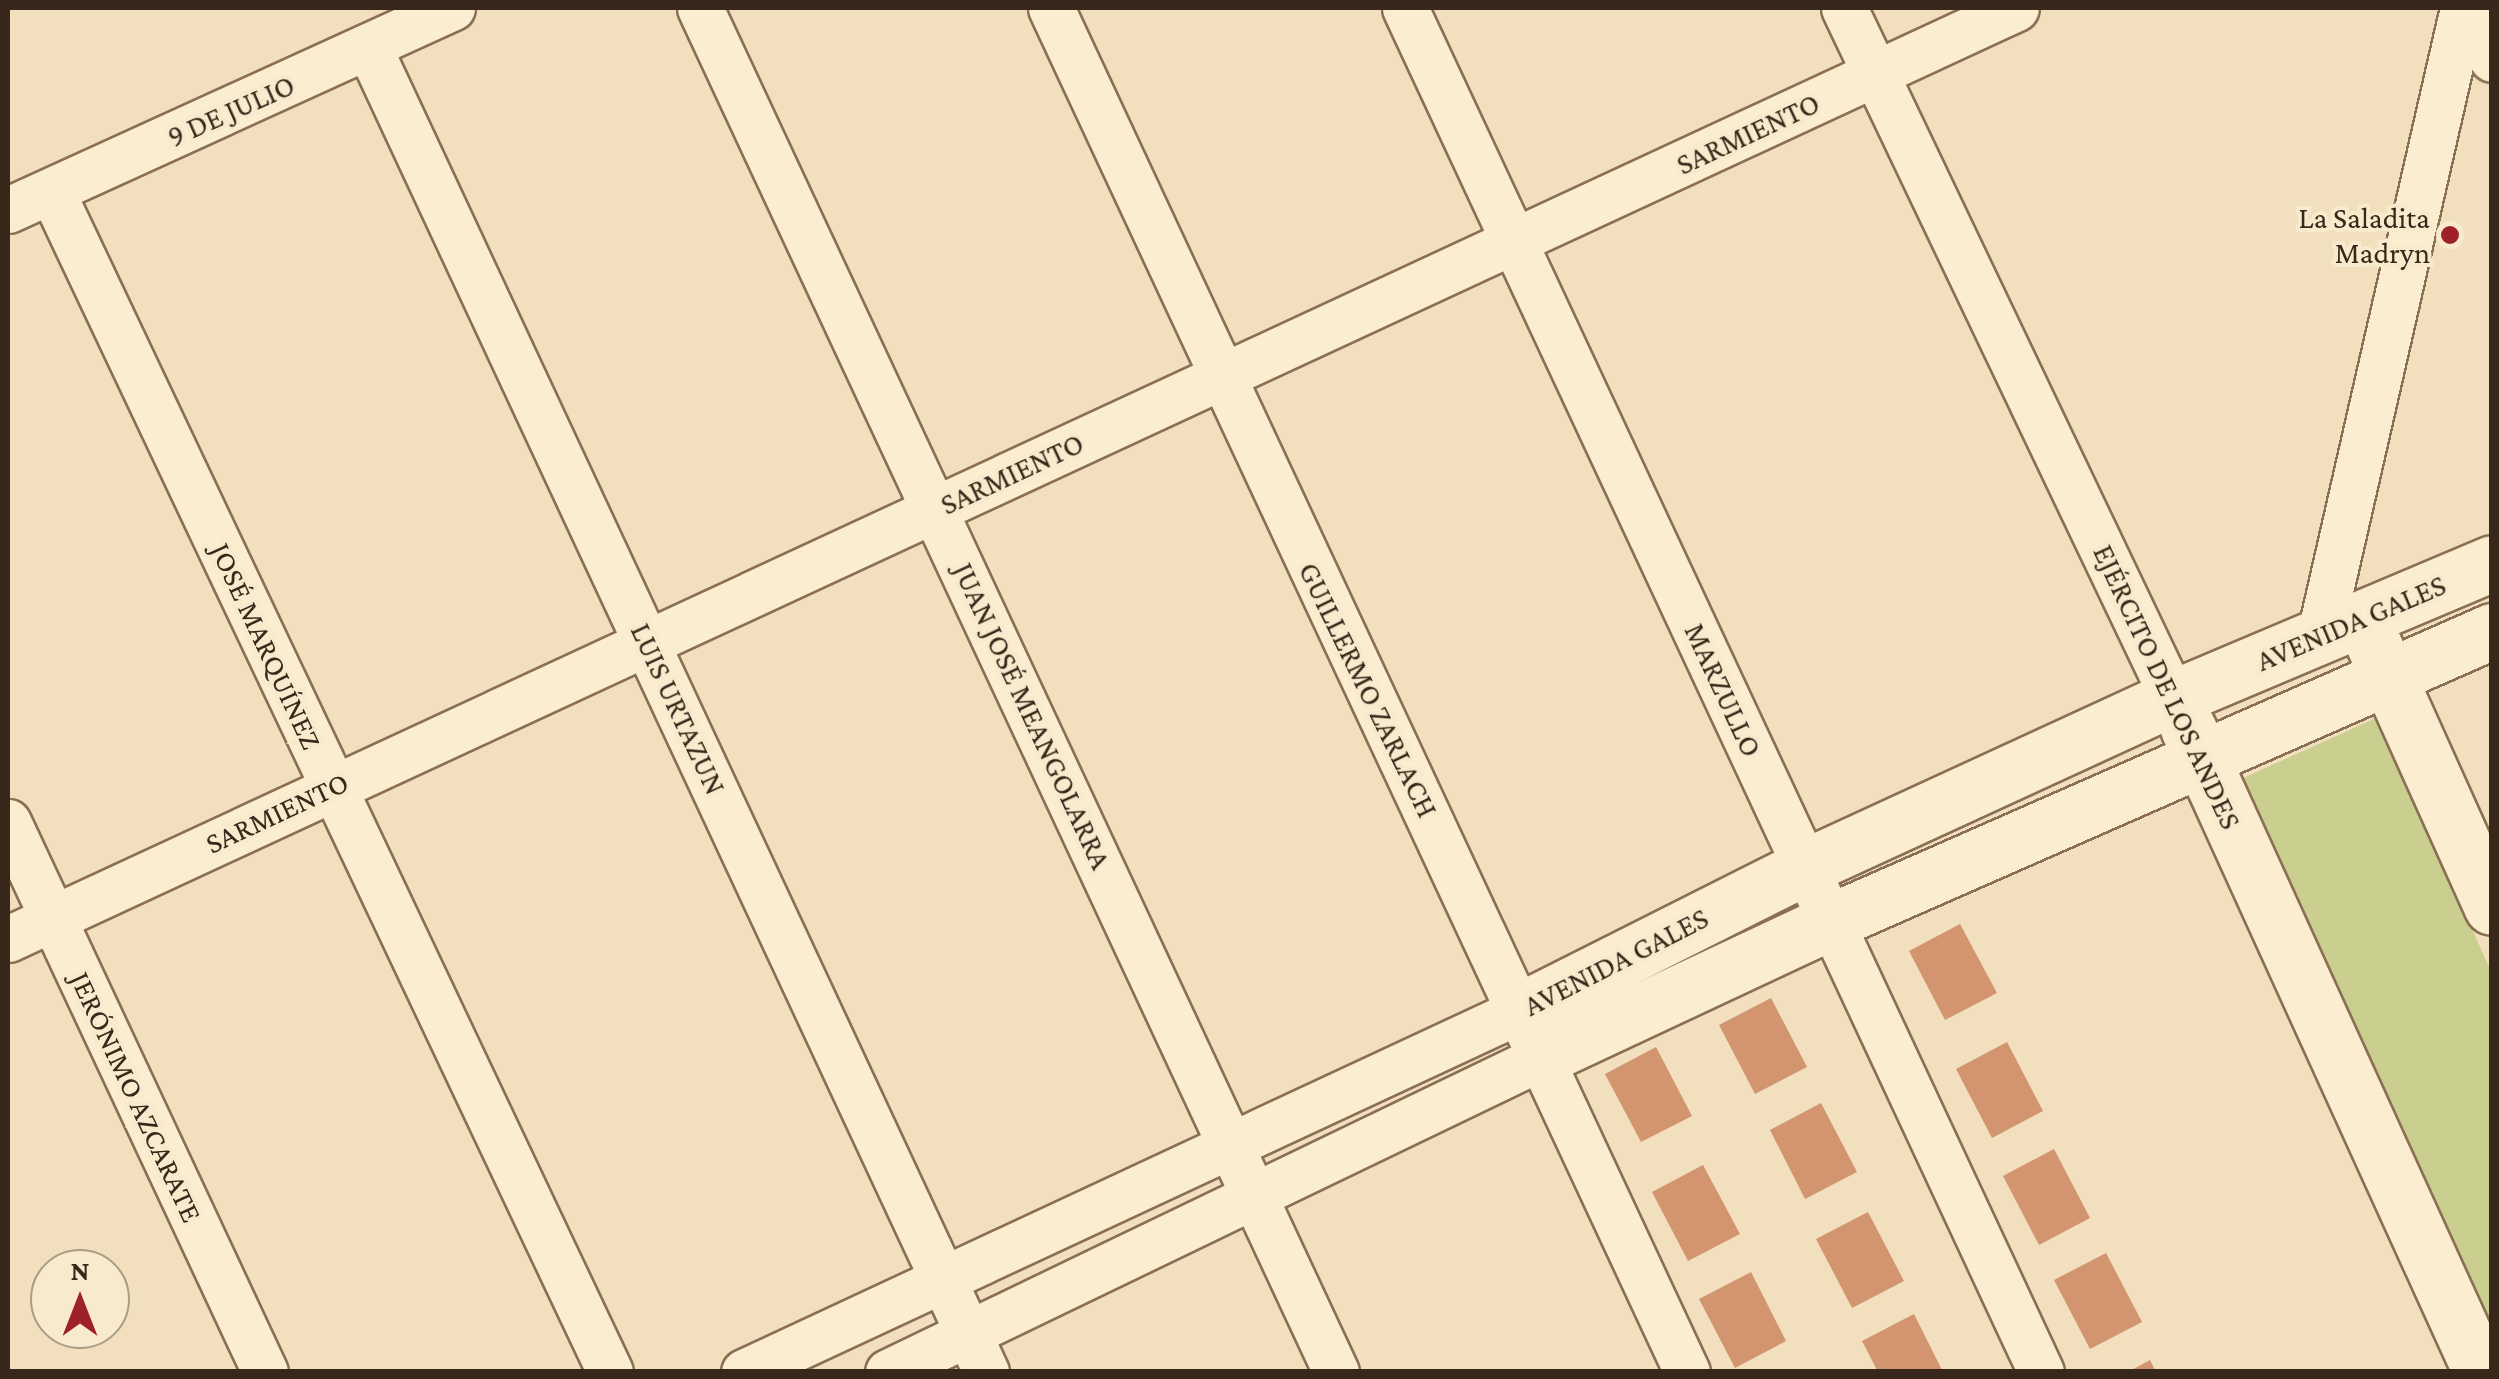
<!DOCTYPE html>
<html>
<head>
<meta charset="utf-8">
<style>
	body { margin:0 }
	#map { position:relative; width:2499px; height:1379px; overflow:hidden; background:#f1dfbd; font-family:"Crimson Pro",serif }
	div>[style] { position:absolute }
	.green>* { inset:0; background:#cacf90 }
	.building>* { inset:0; background:#d29570 }
	.roads { filter:drop-shadow(2px 0 #8a6f55) drop-shadow(-2px 0 #8a6f55) drop-shadow(0 2px #8a6f55) drop-shadow(0 -2px #8a6f55) }
	.street>* { height:45px; margin:-22.5px; padding:0 22.5px; transform-origin:22.5px; border-radius:22.5px; background:#fbedd0 }
	.secondary>* { height:55px; margin:-27.5px; padding:0 27.5px; transform-origin:27.5px; border-radius:27.5px; background:#fbedd0 }
	.dots>* { width:28px; height:28px; translate:-50% -50%; box-sizing:border-box; border:5px solid #f8eacd; border-radius:50% }
	span { translate:-50% -50%; white-space:nowrap; text-align:center; line-height:1.15; -webkit-text-stroke:8px #f8eacd; paint-order:stroke }
	.street-label { font-size:30px; color:#38281b }
	.poi-label { font-size:30px; color:#38281b }
	.right { translate:-100% -50%; text-align:right }
	.frame { position:absolute; inset:0; border:10px solid #38281b; pointer-events:none }
	.north { position:absolute; left:30px; top:1249px; width:100px; height:100px; box-sizing:border-box; background:#f8eacd; border:2px solid #ab9c86; border-radius:50%; rotate:0deg; font-size:28px; font-weight:700; line-height:40px; text-align:center; color:#38281b }
	.north::after { content:''; display:block; margin:auto; width:35px; height:45px; background:#9d2126; clip-path:polygon(50% 0,100% 100%,50% 72%,0 100%) }
</style>
</head>
<body>
<div id="map">
	<div class="green">
		<i style="clip-path:polygon(2376px 718px,2491px 971px,2491px 1353px,2232px 783px)"></i>
	</div>
	<div class="building">
		<i style="clip-path:polygon(1960px 924px,1997px 993px,1945px 1020px,1909px 951px)"></i>
		<i style="clip-path:polygon(1771px 998px,1807px 1067px,1755px 1094px,1719px 1025px)"></i>
		<i style="clip-path:polygon(2007px 1042px,2043px 1111px,1992px 1138px,1956px 1069px)"></i>
		<i style="clip-path:polygon(1656px 1047px,1692px 1116px,1641px 1142px,1605px 1074px)"></i>
		<i style="clip-path:polygon(1821px 1103px,1857px 1172px,1805px 1199px,1770px 1130px)"></i>
		<i style="clip-path:polygon(2054px 1149px,2090px 1218px,2039px 1245px,2003px 1176px)"></i>
		<i style="clip-path:polygon(1703px 1165px,1740px 1234px,1688px 1261px,1652px 1192px)"></i>
		<i style="clip-path:polygon(1868px 1212px,1904px 1281px,1852px 1308px,1816px 1239px)"></i>
		<i style="clip-path:polygon(2106px 1253px,2142px 1322px,2090px 1349px,2054px 1280px)"></i>
		<i style="clip-path:polygon(1751px 1272px,1786px 1341px,1735px 1368px,1699px 1299px)"></i>
		<i style="clip-path:polygon(1914px 1314px,1943px 1372px,1878px 1372px,1862px 1341px)"></i>
		<i style="clip-path:polygon(2150px 1360px,2156px 1372px,2128px 1372px)"></i>
	</div>
	<div class="roads">
		<div class="street">
			<i style="left:700px;top:8px;width:1505px;rotate:65deg"></i>
			<i style="left:1051px;top:8px;width:1505px;rotate:65deg"></i>
			<i style="left:1405px;top:8px;width:1505px;rotate:65deg"></i>
			<i style="left:1844px;top:8px;width:764px;rotate:64.51deg"></i>
			<i style="left:2464px;top:8px;width:58px;rotate:61.2deg"></i>
			<i style="left:369px;top:48px;width:1461px;rotate:65.01deg"></i>
			<i style="left:52px;top:192px;width:1305px;rotate:64.69deg"></i>
			<i style="left:8px;top:210px;width:488px;rotate:-24.5deg"></i>
			<i style="left:2320px;top:634px;width:642px;rotate:-77.13deg"></i>
			<i style="left:8px;top:822px;width:607px;rotate:64.95deg"></i>
			<i style="left:8px;top:939px;width:2213px;rotate:-24.87deg"></i>
			<i style="left:744px;top:1372px;width:857px;rotate:-24.98deg"></i>
			<i style="left:888px;top:1372px;width:728px;rotate:-25.72deg"></i>
		</div>
		<div class="secondary">
			<i style="left:2374px;top:645px;width:287px;rotate:65.8deg"></i>
			<i style="left:2188px;top:728px;width:708px;rotate:65.54deg"></i>
			<i style="left:1521px;top:1010px;width:320px;rotate:-26.7deg"></i>
			<i style="left:1807px;top:866px;width:403px;rotate:-24.7deg"></i>
			<i style="left:2173px;top:698px;width:346px;rotate:-22.9deg"></i>
			<i style="left:1544px;top:1056px;width:318px;rotate:-25.1deg"></i>
			<i style="left:1832px;top:921px;width:721px;rotate:-23.72deg"></i>
		</div>
	</div>
	<div class="dots">
		<i style="left:2450px;top:235px;background:#9d2126"></i>
	</div>
	<div class="street-label">
		<span style="left:231px;top:111px;rotate:-24deg">9 DE JULIO</span>
		<span style="left:1748px;top:134px;rotate:-25deg">SARMIENTO</span>
		<span style="left:1012px;top:474px;rotate:-25deg">SARMIENTO</span>
		<span style="left:2351px;top:623px;rotate:-23deg">AVENIDA GALES</span>
		<span style="left:266px;top:646px;rotate:65deg">JOSÉ MARQUÍNEZ</span>
		<span style="left:2167px;top:687px;rotate:65deg">EJÉRCITO DE LOS ANDES</span>
		<span style="left:1368px;top:690px;rotate:64deg">GUILLERMO ZARLACH</span>
		<span style="left:1723px;top:690px;rotate:65deg">MARZULLO</span>
		<span style="left:678px;top:709px;rotate:65deg">LUIS URTAZUN</span>
		<span style="left:1032px;top:716px;rotate:65deg">JUAN JOSÉ MEANGOLARRA</span>
		<span style="left:277px;top:813px;rotate:-25deg">SARMIENTO</span>
		<span style="left:1616px;top:962px;rotate:-27deg">AVENIDA GALES</span>
		<span style="left:136px;top:1097px;rotate:65deg">JERÓNIMO AZCARATE</span>
	</div>
	<div class="poi-label">
		<span class="right" style="left:2430px;top:235px">La Saladita<br>Madryn</span>
	</div>
	<div class="frame"></div>
	<div class="north">N</div>
</div>
</body>
</html>
